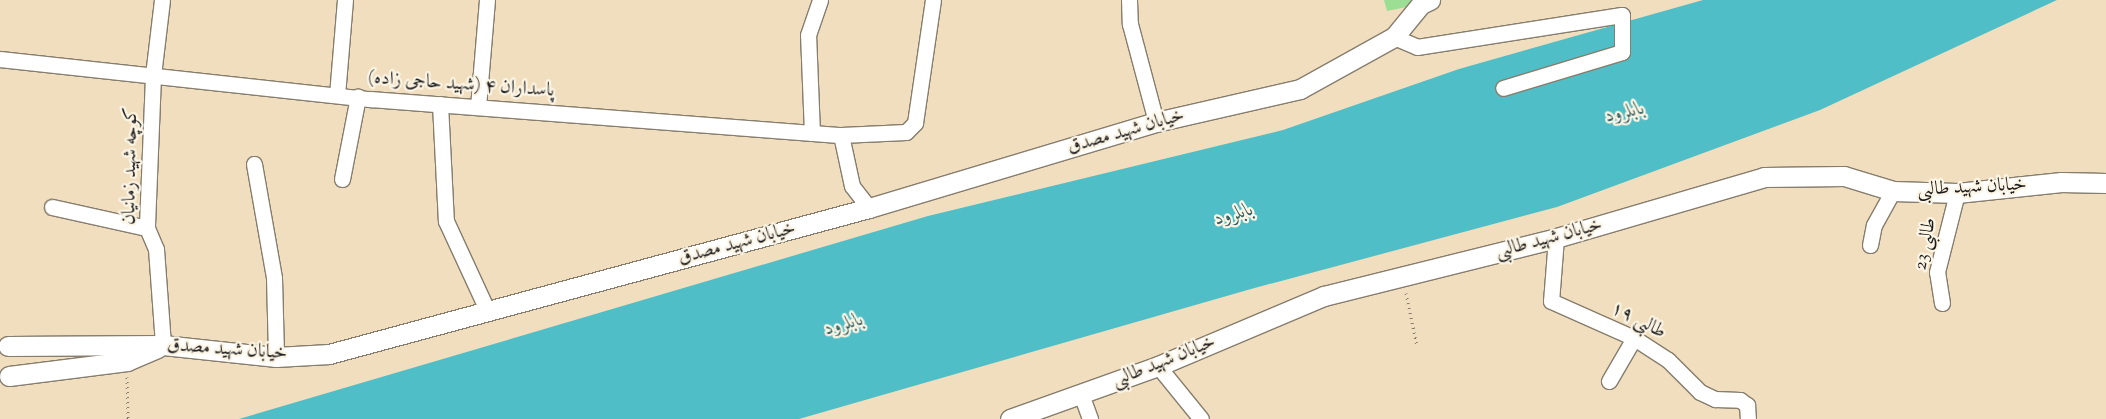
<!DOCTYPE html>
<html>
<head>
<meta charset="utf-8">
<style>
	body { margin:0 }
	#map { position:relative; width:2106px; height:419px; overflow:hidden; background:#f0debe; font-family:"Sorts Mill Goudy",Amiri,serif }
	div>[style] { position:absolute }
	.green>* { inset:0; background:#9cde94 }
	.water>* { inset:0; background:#50bec6 }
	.path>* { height:3px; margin-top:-1.5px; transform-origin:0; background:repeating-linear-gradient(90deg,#867d6d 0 1px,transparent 0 5px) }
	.roads { filter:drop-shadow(1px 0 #867d6d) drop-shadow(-1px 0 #867d6d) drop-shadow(0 1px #867d6d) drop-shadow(0 -1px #867d6d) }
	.minor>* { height:15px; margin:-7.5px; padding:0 7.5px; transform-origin:7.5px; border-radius:7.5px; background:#fff }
	.tertiary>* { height:19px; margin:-9.5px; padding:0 9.5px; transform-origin:9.5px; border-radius:9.5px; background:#fff }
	span { translate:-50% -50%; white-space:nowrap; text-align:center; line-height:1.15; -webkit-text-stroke:4.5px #fcf5e5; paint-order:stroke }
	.street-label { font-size:19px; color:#1c1c1c }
	.water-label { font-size:20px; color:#315d60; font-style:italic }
</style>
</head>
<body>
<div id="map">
	<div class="green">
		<i style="clip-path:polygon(1384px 0,1421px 0,1421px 4px,1387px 11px)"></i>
	</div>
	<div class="water">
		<i style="clip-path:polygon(1703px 0,2057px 0,1820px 110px,1557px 207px,1251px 289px,799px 419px,239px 419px,928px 216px,1283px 130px,1459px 69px)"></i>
	</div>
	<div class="path">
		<i style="left:1406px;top:293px;width:54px;rotate:78.3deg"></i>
		<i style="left:127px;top:377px;width:42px;rotate:88.6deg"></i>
	</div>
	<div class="roads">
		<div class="minor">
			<i style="left:162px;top:0;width:77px;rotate:96.8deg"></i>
			<i style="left:153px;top:76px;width:152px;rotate:92.3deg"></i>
			<i style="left:147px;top:228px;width:23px;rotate:67deg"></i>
			<i style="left:156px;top:249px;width:96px;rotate:85.8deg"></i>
			<i style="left:1129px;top:0;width:24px;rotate:88deg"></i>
			<i style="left:1130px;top:24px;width:101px;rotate:75.1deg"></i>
			<i style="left:1394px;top:37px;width:25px;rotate:23deg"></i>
			<i style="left:1417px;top:47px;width:207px;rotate:-8.9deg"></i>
			<i style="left:1622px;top:15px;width:37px;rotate:90deg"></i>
			<i style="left:1622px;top:52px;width:124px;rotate:163.2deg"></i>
			<i style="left:0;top:59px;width:373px;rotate:6.2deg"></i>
			<i style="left:371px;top:99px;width:471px;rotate:4.4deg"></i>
			<i style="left:841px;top:135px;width:52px;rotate:77.8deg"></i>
			<i style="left:852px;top:186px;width:28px;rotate:52deg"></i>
			<i style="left:337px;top:95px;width:95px;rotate:-85.2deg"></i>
			<i style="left:440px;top:104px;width:117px;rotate:87.1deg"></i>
			<i style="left:446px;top:221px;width:100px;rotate:65.2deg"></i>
			<i style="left:478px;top:107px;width:107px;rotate:-85.2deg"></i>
			<i style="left:812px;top:133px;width:98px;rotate:-92.3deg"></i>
			<i style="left:808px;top:35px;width:37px;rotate:-71deg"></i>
			<i style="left:841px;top:135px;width:65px;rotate:-2.6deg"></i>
			<i style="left:906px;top:132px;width:13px;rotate:-45deg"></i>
			<i style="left:915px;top:123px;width:124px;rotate:-81.7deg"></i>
			<i style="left:254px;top:164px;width:116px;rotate:80deg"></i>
			<i style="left:274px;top:278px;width:79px;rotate:88.5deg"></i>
			<i style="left:342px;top:179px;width:84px;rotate:-79deg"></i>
			<i style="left:52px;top:207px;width:97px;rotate:12.5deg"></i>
			<i style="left:1556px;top:238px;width:63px;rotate:94.5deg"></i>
			<i style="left:1551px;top:301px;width:91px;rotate:24deg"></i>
			<i style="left:1634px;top:338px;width:40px;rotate:32.9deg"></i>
			<i style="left:1668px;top:360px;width:45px;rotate:45deg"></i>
			<i style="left:1700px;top:392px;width:17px;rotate:25deg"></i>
			<i style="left:1715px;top:399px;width:25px;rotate:2deg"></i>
			<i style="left:1740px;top:400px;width:9px;rotate:36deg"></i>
			<i style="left:1747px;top:405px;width:14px;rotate:86deg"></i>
			<i style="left:1870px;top:245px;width:20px;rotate:-79deg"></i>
			<i style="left:1874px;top:225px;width:39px;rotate:-61deg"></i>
			<i style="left:1942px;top:303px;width:31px;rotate:-99deg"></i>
			<i style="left:1937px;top:272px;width:81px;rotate:-75.8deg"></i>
			<i style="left:1158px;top:366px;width:68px;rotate:50.9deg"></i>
			<i style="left:1609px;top:381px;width:50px;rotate:-59.8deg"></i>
			<i style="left:1081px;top:394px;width:27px;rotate:70deg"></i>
		</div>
		<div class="tertiary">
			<i style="left:8px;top:346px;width:155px;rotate:-0.4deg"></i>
			<i style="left:163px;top:345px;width:114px;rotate:6.1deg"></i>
			<i style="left:276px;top:357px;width:53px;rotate:-3.2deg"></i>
			<i style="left:329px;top:354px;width:559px;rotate:-15.13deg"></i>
			<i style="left:869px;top:208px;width:300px;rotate:-16.7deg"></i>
			<i style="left:1156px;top:122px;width:148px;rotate:-12.9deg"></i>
			<i style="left:1300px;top:89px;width:107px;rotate:-29deg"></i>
			<i style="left:1394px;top:37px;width:43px;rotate:-50.7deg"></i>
			<i style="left:1421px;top:4px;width:10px;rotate:-24deg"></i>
			<i style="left:9px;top:376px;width:119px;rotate:-7.2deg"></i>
			<i style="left:127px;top:361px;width:33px;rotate:-23deg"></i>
			<i style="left:1010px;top:419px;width:157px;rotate:-19.7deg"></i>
			<i style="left:1158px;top:366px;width:180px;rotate:-22.9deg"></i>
			<i style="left:1324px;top:296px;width:239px;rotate:-14deg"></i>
			<i style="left:1556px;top:238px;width:217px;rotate:-16.3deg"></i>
			<i style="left:1764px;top:177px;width:80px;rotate:-0.7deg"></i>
			<i style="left:1844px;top:176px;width:51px;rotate:17deg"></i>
			<i style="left:1893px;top:191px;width:64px;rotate:1.8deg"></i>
			<i style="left:1957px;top:193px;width:105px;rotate:-6deg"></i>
			<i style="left:2061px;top:182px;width:45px;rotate:1.3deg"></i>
		</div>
	</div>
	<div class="street-label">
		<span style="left:461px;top:85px;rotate:4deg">پاسداران ۴ (شهید حاجی زاده)</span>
		<span style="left:1126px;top:132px;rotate:-16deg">خیابان شهید مصدق</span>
		<span style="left:131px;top:166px;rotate:-89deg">کوچه شهید زمانیان</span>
		<span style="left:1972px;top:188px;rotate:-3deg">خیابان شهید طالبی</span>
		<span style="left:1549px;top:239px;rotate:-15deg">خیابان شهید طالبی</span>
		<span style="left:737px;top:244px;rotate:-15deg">خیابان شهید مصدق</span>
		<span style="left:1926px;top:244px;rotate:-79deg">طالبی 23</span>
		<span style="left:1638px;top:321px;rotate:27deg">طالبی ۱۹</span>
		<span style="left:227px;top:350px;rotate:4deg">خیابان شهید مصدق</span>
		<span style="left:1164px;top:362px;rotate:-22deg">خیابان شهید طالبی</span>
	</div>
	<div class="water-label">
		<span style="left:1625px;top:113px;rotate:-13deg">بابلرود</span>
		<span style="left:1234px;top:215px;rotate:-16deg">بابلرود</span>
		<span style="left:844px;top:325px;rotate:-16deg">بابلرود</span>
	</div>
</div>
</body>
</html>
